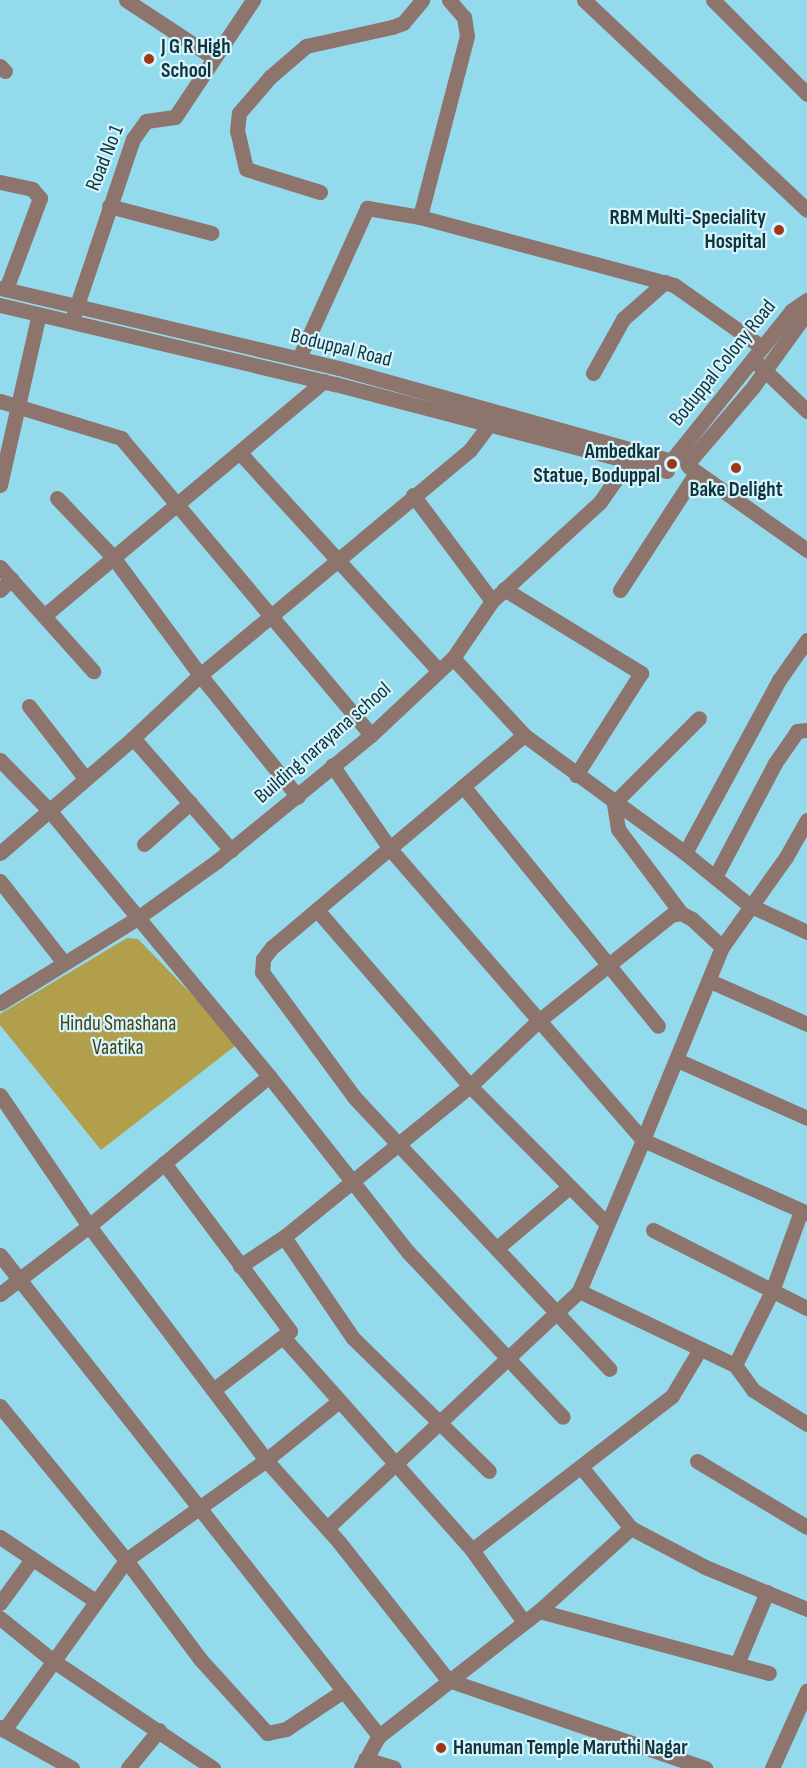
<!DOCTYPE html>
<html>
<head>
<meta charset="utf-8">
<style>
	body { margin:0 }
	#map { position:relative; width:807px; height:1768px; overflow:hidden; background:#94daed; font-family:"Sofia Sans Condensed",sans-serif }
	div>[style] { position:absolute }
	.green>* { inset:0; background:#b29f4b }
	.minor>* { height:15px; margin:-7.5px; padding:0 7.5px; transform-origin:7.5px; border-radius:7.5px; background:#8d746d }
	.dots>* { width:16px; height:16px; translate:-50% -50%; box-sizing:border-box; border:3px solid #d3f5fe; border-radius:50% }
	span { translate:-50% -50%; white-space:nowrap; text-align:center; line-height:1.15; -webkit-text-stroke:4.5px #d3f5fe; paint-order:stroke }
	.poi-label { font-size:21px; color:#15323a; font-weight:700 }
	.left { translate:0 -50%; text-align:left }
	.right { translate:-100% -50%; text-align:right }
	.street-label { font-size:21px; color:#15323a }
	.park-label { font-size:21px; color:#4a4011 }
</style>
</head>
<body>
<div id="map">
	<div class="green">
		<i style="clip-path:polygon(127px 938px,138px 939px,204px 1007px,235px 1046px,101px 1150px,0 1025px,0 1014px)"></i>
	</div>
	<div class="minor">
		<i style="left:126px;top:0;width:105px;rotate:33.4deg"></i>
		<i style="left:449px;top:0;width:23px;rotate:49deg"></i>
		<i style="left:464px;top:17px;width:19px;rotate:81deg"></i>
		<i style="left:467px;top:36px;width:187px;rotate:104.6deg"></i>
		<i style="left:420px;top:217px;width:263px;rotate:15deg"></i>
		<i style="left:674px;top:285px;width:108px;rotate:35.2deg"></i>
		<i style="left:584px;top:0;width:306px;rotate:43.3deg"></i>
		<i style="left:713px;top:0;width:133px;rotate:45deg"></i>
		<i style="left:0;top:66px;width:7px;rotate:45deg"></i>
		<i style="left:0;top:182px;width:33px;rotate:12deg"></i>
		<i style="left:32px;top:189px;width:12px;rotate:48deg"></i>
		<i style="left:40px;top:198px;width:97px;rotate:110.5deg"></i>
		<i style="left:320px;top:192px;width:77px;rotate:-162.7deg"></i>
		<i style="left:246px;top:169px;width:39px;rotate:-103deg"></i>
		<i style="left:237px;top:131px;width:18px;rotate:-84deg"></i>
		<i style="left:239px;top:113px;width:48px;rotate:-49.3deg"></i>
		<i style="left:270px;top:77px;width:48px;rotate:-40.7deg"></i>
		<i style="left:306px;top:46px;width:88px;rotate:-12.5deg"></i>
		<i style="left:392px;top:27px;width:12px;rotate:-20deg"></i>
		<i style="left:403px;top:23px;width:30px;rotate:-50deg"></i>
		<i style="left:109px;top:206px;width:106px;rotate:14.7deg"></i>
		<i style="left:0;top:288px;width:348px;rotate:13.3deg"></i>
		<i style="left:339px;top:368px;width:342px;rotate:15.6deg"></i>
		<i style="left:0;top:305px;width:344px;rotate:13.3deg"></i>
		<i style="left:335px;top:384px;width:343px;rotate:14.7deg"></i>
		<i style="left:74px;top:314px;width:185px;rotate:-71.4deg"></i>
		<i style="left:133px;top:139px;width:22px;rotate:-54deg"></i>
		<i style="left:146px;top:121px;width:29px;rotate:-8deg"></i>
		<i style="left:175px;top:117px;width:141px;rotate:-56.3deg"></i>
		<i style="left:299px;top:358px;width:165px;rotate:-65.6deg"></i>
		<i style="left:367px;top:208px;width:54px;rotate:9.6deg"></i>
		<i style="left:758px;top:364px;width:68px;rotate:43.8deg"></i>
		<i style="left:593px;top:373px;width:62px;rotate:-60.9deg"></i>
		<i style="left:623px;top:319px;width:56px;rotate:-41.4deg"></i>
		<i style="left:0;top:401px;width:127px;rotate:17deg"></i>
		<i style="left:121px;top:438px;width:388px;rotate:49.9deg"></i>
		<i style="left:240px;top:453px;width:295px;rotate:47.6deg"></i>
		<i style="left:675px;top:456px;width:186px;rotate:-51.3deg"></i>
		<i style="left:791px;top:311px;width:19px;rotate:-35deg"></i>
		<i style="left:687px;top:464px;width:101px;rotate:-49.4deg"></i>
		<i style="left:753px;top:387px;width:92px;rotate:-54.2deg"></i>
		<i style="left:688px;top:466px;width:146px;rotate:35.2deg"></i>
		<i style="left:0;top:485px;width:175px;rotate:-77.2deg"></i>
		<i style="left:413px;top:495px;width:132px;rotate:53.3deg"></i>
		<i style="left:57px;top:498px;width:81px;rotate:46.5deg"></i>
		<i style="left:113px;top:557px;width:147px;rotate:53.6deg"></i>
		<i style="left:200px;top:675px;width:156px;rotate:51.2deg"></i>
		<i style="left:0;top:567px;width:140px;rotate:48.2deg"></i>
		<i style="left:504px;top:589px;width:161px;rotate:31.5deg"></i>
		<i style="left:641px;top:673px;width:121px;rotate:122.5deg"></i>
		<i style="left:0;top:590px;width:16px;rotate:-45deg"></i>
		<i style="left:620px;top:590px;width:140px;rotate:-57deg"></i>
		<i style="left:45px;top:615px;width:364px;rotate:-40deg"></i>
		<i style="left:453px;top:658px;width:105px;rotate:47.3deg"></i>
		<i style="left:524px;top:735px;width:200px;rotate:36.2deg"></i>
		<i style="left:685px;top:853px;width:82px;rotate:39.1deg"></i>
		<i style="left:749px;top:905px;width:64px;rotate:25deg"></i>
		<i style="left:29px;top:706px;width:91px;rotate:52.1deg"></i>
		<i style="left:524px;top:735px;width:329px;rotate:139.9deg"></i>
		<i style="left:272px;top:947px;width:15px;rotate:127deg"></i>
		<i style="left:263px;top:959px;width:13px;rotate:94deg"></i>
		<i style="left:262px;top:972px;width:155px;rotate:53.6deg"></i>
		<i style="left:354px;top:1097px;width:373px;rotate:46.8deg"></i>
		<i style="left:133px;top:738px;width:149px;rotate:48.8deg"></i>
		<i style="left:0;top:760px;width:70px;rotate:45.6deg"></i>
		<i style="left:49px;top:810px;width:345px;rotate:50.4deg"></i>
		<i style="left:269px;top:1076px;width:234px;rotate:140.2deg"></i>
		<i style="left:89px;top:1226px;width:112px;rotate:142.6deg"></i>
		<i style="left:463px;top:786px;width:309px;rotate:50.9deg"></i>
		<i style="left:807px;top:820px;width:43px;rotate:119.6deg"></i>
		<i style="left:786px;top:857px;width:110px;rotate:125.4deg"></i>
		<i style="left:722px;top:947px;width:209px;rotate:112.3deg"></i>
		<i style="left:643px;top:1140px;width:180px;rotate:24deg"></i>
		<i style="left:144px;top:844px;width:62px;rotate:-41.7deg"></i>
		<i style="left:0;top:853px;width:176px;rotate:-40.8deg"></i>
		<i style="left:133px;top:738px;width:92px;rotate:-43.2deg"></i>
		<i style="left:200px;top:675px;width:351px;rotate:-39.8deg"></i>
		<i style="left:470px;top:450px;width:39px;rotate:-53deg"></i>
		<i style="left:685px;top:853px;width:197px;rotate:-61.5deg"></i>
		<i style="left:779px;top:680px;width:49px;rotate:-55deg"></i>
		<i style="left:715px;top:877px;width:129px;rotate:-62.2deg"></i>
		<i style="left:775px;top:763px;width:39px;rotate:-55deg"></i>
		<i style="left:797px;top:731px;width:10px;rotate:-6deg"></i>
		<i style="left:0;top:881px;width:104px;rotate:52deg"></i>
		<i style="left:317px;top:910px;width:233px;rotate:49deg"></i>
		<i style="left:470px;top:1086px;width:192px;rotate:45.2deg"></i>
		<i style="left:681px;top:913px;width:105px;rotate:-126.9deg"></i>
		<i style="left:618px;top:829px;width:26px;rotate:-99deg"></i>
		<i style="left:614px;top:803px;width:120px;rotate:-45deg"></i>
		<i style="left:710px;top:981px;width:106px;rotate:23.9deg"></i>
		<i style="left:0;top:1003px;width:160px;rotate:-31.7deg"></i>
		<i style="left:136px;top:919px;width:100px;rotate:-35.6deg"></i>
		<i style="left:217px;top:861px;width:199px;rotate:-39.3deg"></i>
		<i style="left:371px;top:735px;width:112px;rotate:-43.2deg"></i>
		<i style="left:453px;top:658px;width:69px;rotate:-55.6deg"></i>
		<i style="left:492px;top:601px;width:147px;rotate:-42.5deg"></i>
		<i style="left:600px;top:502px;width:47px;rotate:-55.3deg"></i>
		<i style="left:677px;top:1060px;width:142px;rotate:24deg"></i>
		<i style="left:269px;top:1076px;width:224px;rotate:51.7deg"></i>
		<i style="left:408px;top:1252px;width:226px;rotate:46.8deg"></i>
		<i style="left:0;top:1095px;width:158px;rotate:55.8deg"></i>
		<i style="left:89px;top:1226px;width:293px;rotate:52.9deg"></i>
		<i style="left:266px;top:1460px;width:110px;rotate:48.3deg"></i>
		<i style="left:339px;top:1542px;width:176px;rotate:51.7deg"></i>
		<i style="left:448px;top:1680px;width:272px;rotate:18.9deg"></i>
		<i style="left:164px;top:1163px;width:210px;rotate:53.1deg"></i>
		<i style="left:290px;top:1331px;width:97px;rotate:142.5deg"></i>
		<i style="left:801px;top:1211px;width:85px;rotate:109.9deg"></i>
		<i style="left:772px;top:1291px;width:83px;rotate:116.6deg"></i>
		<i style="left:735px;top:1365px;width:31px;rotate:54deg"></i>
		<i style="left:753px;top:1390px;width:64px;rotate:32.2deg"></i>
		<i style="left:653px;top:1230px;width:173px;rotate:26.9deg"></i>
		<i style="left:284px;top:1237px;width:122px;rotate:55.7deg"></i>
		<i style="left:353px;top:1338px;width:190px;rotate:44.4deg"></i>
		<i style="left:497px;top:1248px;width:93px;rotate:-40.2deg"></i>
		<i style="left:0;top:1255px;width:612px;rotate:51.76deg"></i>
		<i style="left:240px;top:1266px;width:53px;rotate:-33.4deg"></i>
		<i style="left:284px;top:1237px;width:240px;rotate:-39.1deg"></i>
		<i style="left:470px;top:1086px;width:93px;rotate:-43.7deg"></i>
		<i style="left:537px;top:1022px;width:171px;rotate:-38.6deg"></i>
		<i style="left:671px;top:915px;width:10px;rotate:-11deg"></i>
		<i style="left:681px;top:913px;width:13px;rotate:29deg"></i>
		<i style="left:692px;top:919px;width:41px;rotate:43deg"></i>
		<i style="left:579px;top:1291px;width:173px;rotate:25.4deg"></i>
		<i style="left:283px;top:1337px;width:285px;rotate:48.4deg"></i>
		<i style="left:472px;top:1550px;width:89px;rotate:54.2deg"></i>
		<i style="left:0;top:1406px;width:199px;rotate:50.7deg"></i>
		<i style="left:126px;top:1560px;width:172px;rotate:-35.5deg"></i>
		<i style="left:266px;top:1460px;width:94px;rotate:-38.9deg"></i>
		<i style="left:697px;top:1461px;width:128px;rotate:31deg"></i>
		<i style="left:582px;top:1468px;width:77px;rotate:50.8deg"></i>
		<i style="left:631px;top:1528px;width:84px;rotate:27.8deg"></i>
		<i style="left:705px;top:1567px;width:110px;rotate:22.4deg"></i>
		<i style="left:327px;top:1528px;width:346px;rotate:-43.2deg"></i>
		<i style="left:579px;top:1291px;width:164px;rotate:-67deg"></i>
		<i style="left:643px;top:1140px;width:384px;rotate:-131deg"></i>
		<i style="left:391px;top:850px;width:103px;rotate:-124.8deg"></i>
		<i style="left:0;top:1537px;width:113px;rotate:33.8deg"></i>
		<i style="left:472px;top:1550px;width:252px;rotate:-37.6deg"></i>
		<i style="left:672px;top:1396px;width:55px;rotate:-59.2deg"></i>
		<i style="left:0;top:1603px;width:54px;rotate:-54deg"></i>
		<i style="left:539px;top:1611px;width:238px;rotate:15.1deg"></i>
		<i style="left:0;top:1618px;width:67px;rotate:38.9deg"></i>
		<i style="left:52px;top:1660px;width:194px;rotate:33.9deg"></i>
		<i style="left:737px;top:1664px;width:78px;rotate:-67.4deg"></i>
		<i style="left:0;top:1727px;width:5px;rotate:37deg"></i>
		<i style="left:4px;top:1730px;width:209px;rotate:-54.3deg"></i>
		<i style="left:126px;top:1560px;width:124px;rotate:53.2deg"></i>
		<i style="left:200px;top:1659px;width:100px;rotate:47.8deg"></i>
		<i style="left:267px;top:1733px;width:19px;rotate:-12deg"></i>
		<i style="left:286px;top:1729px;width:69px;rotate:-33.7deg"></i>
		<i style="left:4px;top:1730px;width:78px;rotate:29.2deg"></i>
		<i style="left:365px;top:1759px;width:30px;rotate:17deg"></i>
		<i style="left:128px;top:1768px;width:49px;rotate:-50.8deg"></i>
		<i style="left:361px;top:1768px;width:37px;rotate:-61deg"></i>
		<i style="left:379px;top:1736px;width:203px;rotate:-38deg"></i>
		<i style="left:539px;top:1611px;width:124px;rotate:-42.1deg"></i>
		<i style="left:772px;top:1768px;width:85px;rotate:-65.8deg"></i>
	</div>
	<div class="dots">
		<i style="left:149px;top:59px;background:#9e3717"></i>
		<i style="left:779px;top:230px;background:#9e3717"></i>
		<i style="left:672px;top:464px;background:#9e3717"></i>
		<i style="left:736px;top:468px;background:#9e3717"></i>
		<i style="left:441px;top:1748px;background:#9e3717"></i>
	</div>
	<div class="poi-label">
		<span class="left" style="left:161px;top:59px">J G R High<br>School</span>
		<span class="right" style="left:766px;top:230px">RBM Multi-Speciality<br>Hospital</span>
		<span class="right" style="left:660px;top:464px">Ambedkar<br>Statue, Boduppal</span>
		<span style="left:736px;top:490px">Bake Delight</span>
		<span class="left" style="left:453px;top:1748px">Hanuman Temple Maruthi Nagar</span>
	</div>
	<div class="street-label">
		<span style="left:105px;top:158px;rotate:-68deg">Road No 1</span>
		<span style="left:341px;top:348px;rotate:14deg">Boduppal Road</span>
		<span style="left:723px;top:363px;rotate:-51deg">Boduppal Colony Road</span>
		<span style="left:323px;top:743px;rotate:-41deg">Building narayana school</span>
	</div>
	<div class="park-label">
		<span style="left:118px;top:1036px">Hindu Smashana<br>Vaatika</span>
	</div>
</div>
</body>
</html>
